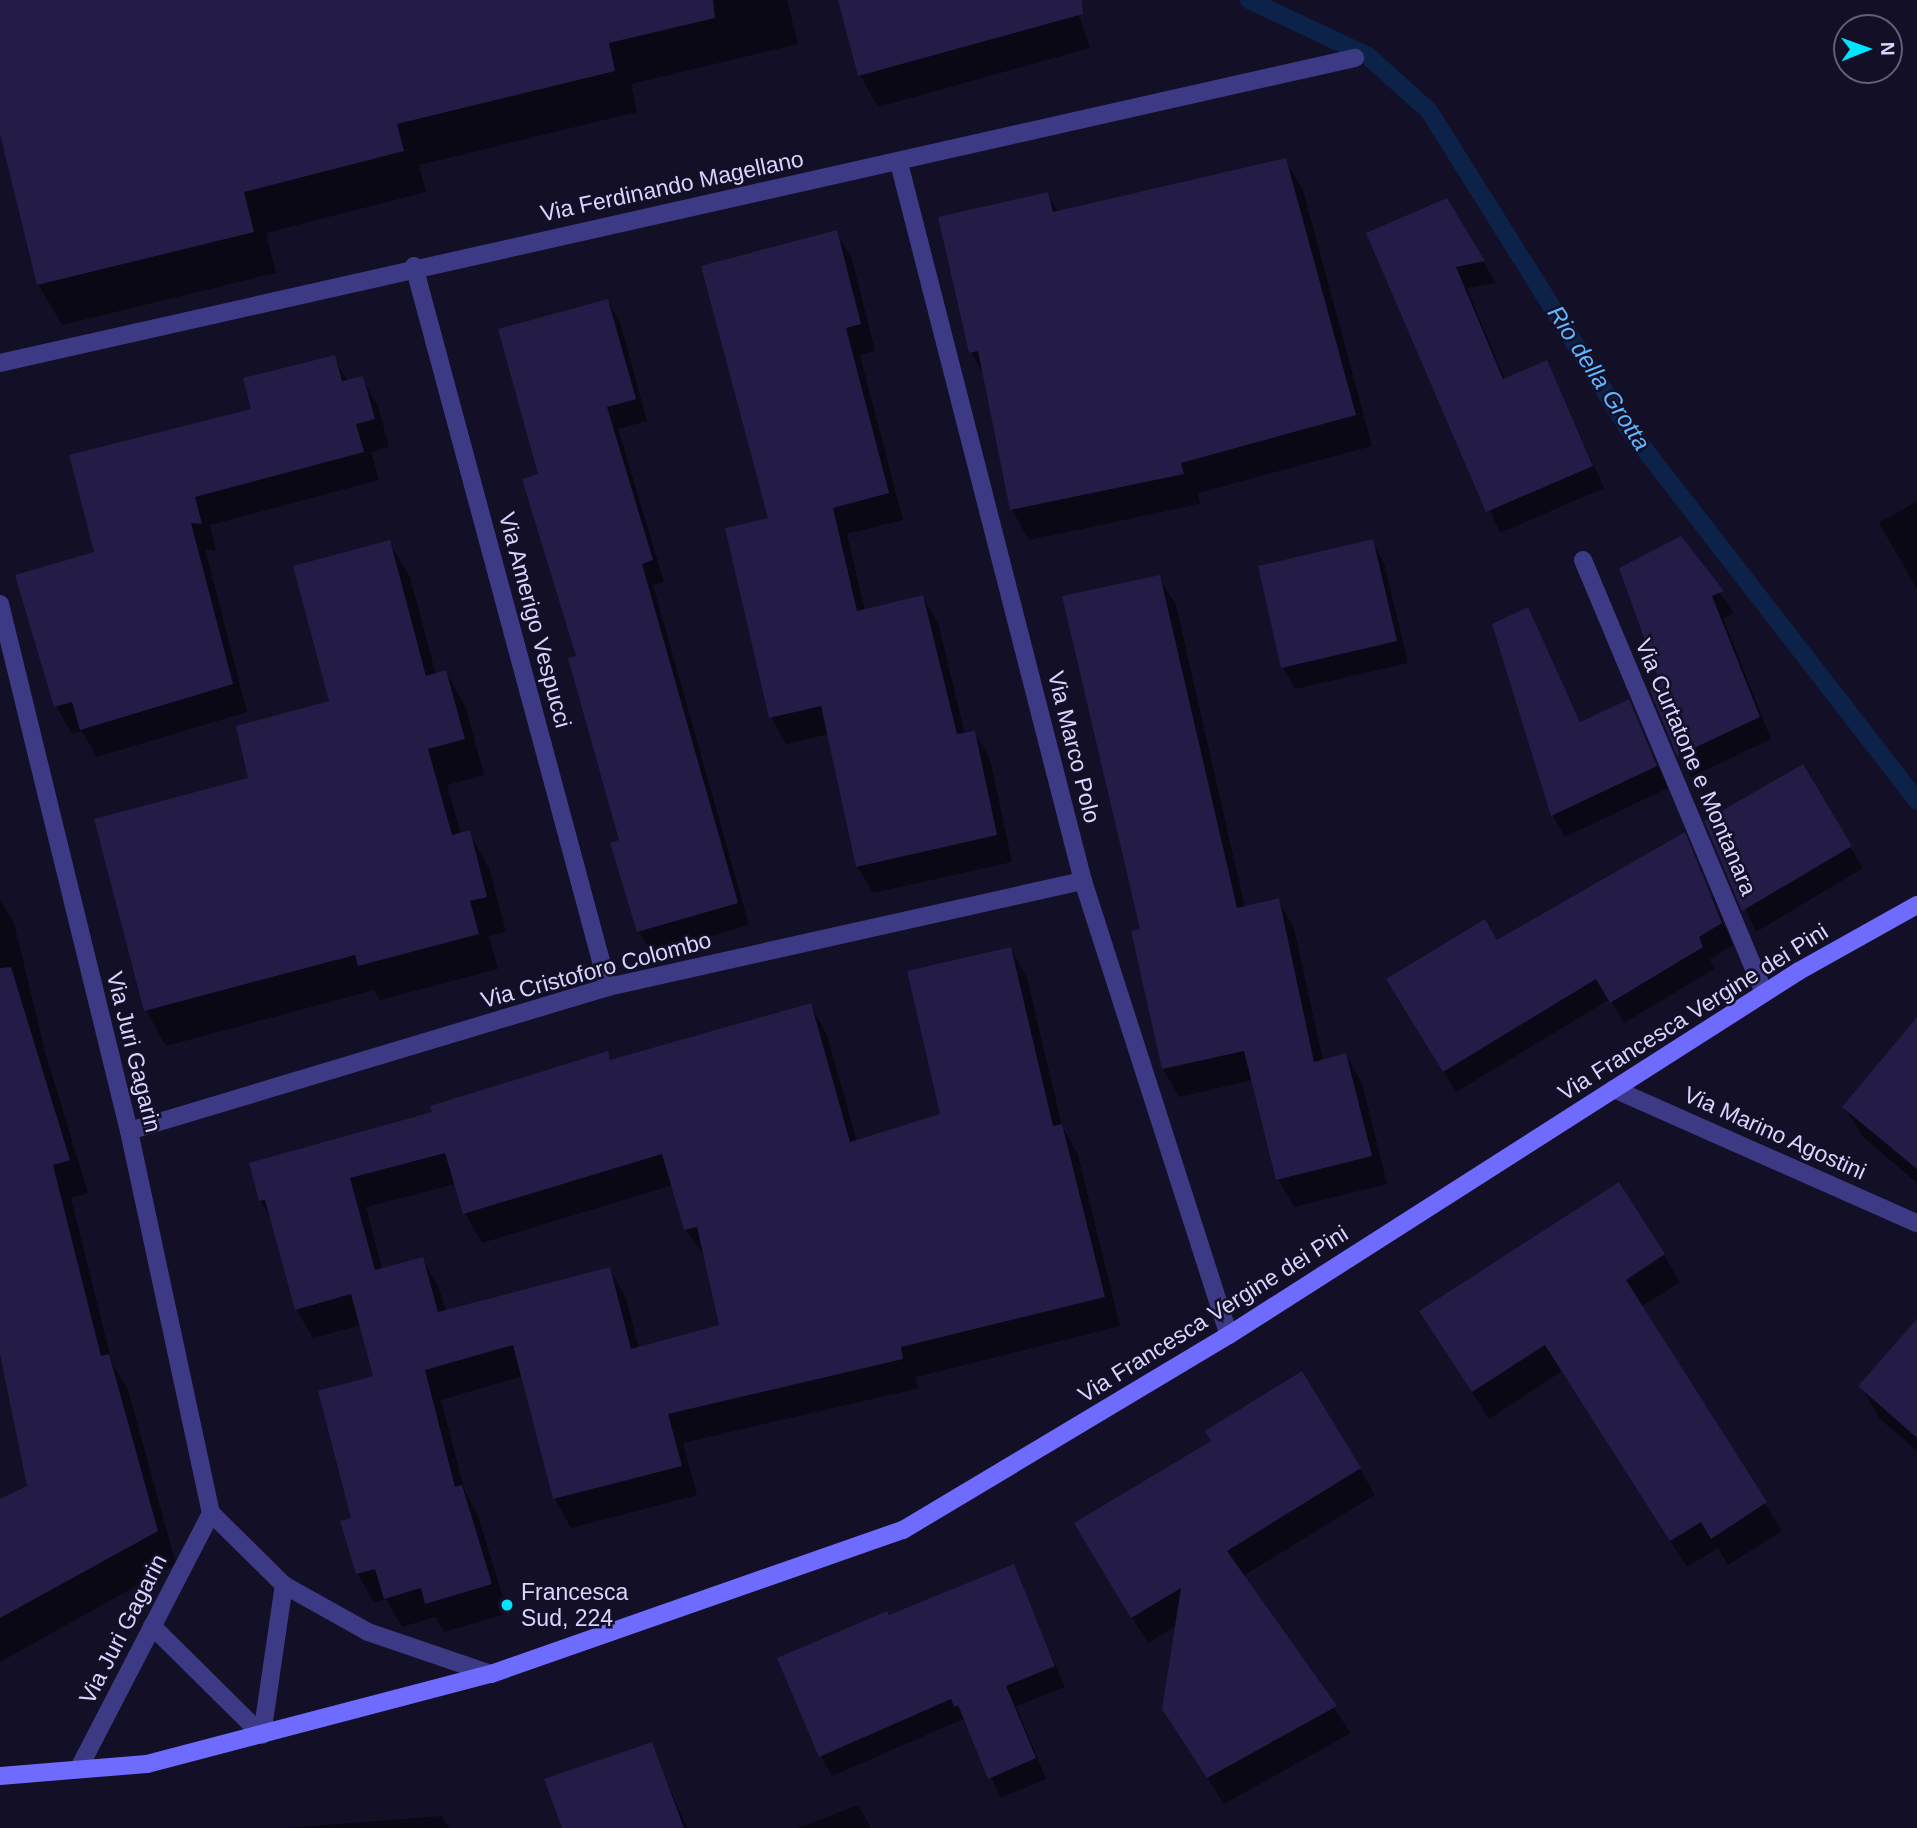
<!DOCTYPE html>
<html>
<head>
<meta charset="utf-8">
<style>
	body { margin:0 }
	#map { position:relative; width:1917px; height:1828px; overflow:hidden; background:#130f26; font-family:Helvetica,sans-serif }
	div>[style] { position:absolute }
	.shadow>* { inset:0; background:#0007 }
	.stream>* { height:18px; margin:-9px; padding:0 9px; transform-origin:9px; border-radius:9px; background:#0c2248 }
	.building>* { inset:0; background:#241b47 }
	.street>* { height:18px; margin:-9px; padding:0 9px; transform-origin:9px; border-radius:9px; background:#3d3a85 }
	.secondary>* { height:18px; margin:-9px; padding:0 9px; transform-origin:9px; border-radius:9px; background:#6f6bff }
	.dots>* { width:19px; height:19px; translate:-50% -50%; box-sizing:border-box; border:4px solid #130f26; border-radius:50% }
	span { translate:-50% -50%; white-space:nowrap; text-align:center; line-height:1.15; -webkit-text-stroke:5px #130f26; paint-order:stroke }
	.street-label { font-size:23px; color:#d9d4ff }
	.poi-label { font-size:23px; color:#d9d4ff }
	.left { translate:0 -50%; text-align:left }
	.water-label { font-size:24px; color:#62b6ff; font-style:italic }
	.north { position:absolute; left:1833px; top:14px; width:70px; height:70px; box-sizing:border-box; background:#130f26; border:2px solid #625e7d; border-radius:50%; rotate:89deg; font-size:19px; font-weight:700; line-height:28px; text-align:center; color:#d9d4ff }
	.north::after { content:''; display:block; margin:auto; width:24px; height:32px; background:#00e5ff; clip-path:polygon(50% 0,100% 100%,50% 72%,0 100%) }
</style>
</head>
<body>
<div id="map">
	<div class="shadow">
		<i style="clip-path:polygon(0 0,787px 0,798px 44px,631px 84px,637px 112px,419px 165px,426px 192px,266px 233px,276px 273px,62px 325px,38px 284px,0 127px)"></i>
		<i style="clip-path:polygon(840px 0,1074px 0,1090px 48px,878px 107px,860px 75px)"></i>
		<i style="clip-path:polygon(1285px 160px,1303px 190px,1372px 446px,1198px 493px,1200px 504px,1029px 540px,1012px 510px,985px 377px,971px 352px,1048px 194px,1058px 212px)"></i>
		<i style="clip-path:polygon(1446px 201px,1496px 283px,1467px 288px,1505px 380px,1547px 362px,1604px 488px,1500px 533px,1368px 234px)"></i>
		<i style="clip-path:polygon(836px 232px,852px 259px,875px 351px,860px 355px,903px 520px,847px 534px,865px 611px,923px 597px,938px 623px,965px 734px,974px 732px,990px 759px,1012px 862px,873px 893px,857px 866px,829px 734px,786px 744px,771px 717px,770px 519px)"></i>
		<i style="clip-path:polygon(608px 301px,620px 322px,647px 421px,618px 429px,664px 582px,653px 585px,749px 925px,651px 953px,639px 932px,613px 844px,621px 841px,540px 475px)"></i>
		<i style="clip-path:polygon(334px 357px,348px 382px,362px 378px,378px 406px,389px 447px,371px 452px,379px 480px,210px 525px,216px 551px,205px 549px,247px 712px,97px 757px,82px 731px,72px 734px,56px 706px,96px 553px,253px 410px)"></i>
		<i style="clip-path:polygon(1917px 501px,1917px 589px,1879px 523px)"></i>
		<i style="clip-path:polygon(1680px 538px,1734px 613px,1723px 618px,1771px 739px,1691px 777px,1652px 691px,1663px 686px)"></i>
		<i style="clip-path:polygon(1372px 541px,1384px 563px,1408px 663px,1295px 689px,1283px 667px)"></i>
		<i style="clip-path:polygon(389px 542px,410px 577px,436px 675px,446px 672px,466px 708px,484px 775px,447px 785px,461px 834px,469px 832px,489px 868px,506px 932px,489px 936px,498px 969px,380px 1000px,374px 990px,166px 1046px,146px 1010px,250px 779px,331px 703px)"></i>
		<i style="clip-path:polygon(1159px 577px,1176px 605px,1245px 908px,1278px 900px,1294px 928px,1323px 1061px,1346px 1055px,1362px 1083px,1387px 1184px,1294px 1207px,1278px 1179px,1253px 1080px,1179px 1097px,1163px 1069px,1142px 931px)"></i>
		<i style="clip-path:polygon(1527px 609px,1581px 723px,1628px 702px,1668px 788px,1565px 837px,1552px 815px,1494px 625px)"></i>
		<i style="clip-path:polygon(1802px 767px,1863px 868px,1756px 932px,1707px 822px)"></i>
		<i style="clip-path:polygon(1684px 835px,1733px 945px,1710px 959px,1714px 969px,1624px 1023px,1610px 999px,1456px 1092px,1401px 1000px)"></i>
		<i style="clip-path:polygon(0 900px,14px 923px,45px 1052px,88px 1193px,71px 1198px,112px 1363px,128px 1390px,176px 1564px,0 1662px,0 1501px,29px 1487px,0 1346px)"></i>
		<i style="clip-path:polygon(evenodd,1011px 949px,1027px 978px,1062px 1126px,1078px 1155px,1120px 1326px,916px 1377px,919px 1388px,683px 1443px,697px 1495px,571px 1528px,555px 1499px,523px 1376px,441px 1400px,465px 1492px,478px 1516px,508px 1613px,444px 1632px,435px 1617px,402px 1627px,386px 1599px,374px 1603px,358px 1574px,353px 1519px,375px 1377px,361px 1325px,313px 1338px,296px 1309px,273px 1222px,261px 1201px,434px 1113px,607px 1053px,612px 1062px,811px 1005px,827px 1035px,857px 1142px,942px 1116px,1011px 949px,456px 1184px,465px 1213px,482px 1243px,673px 1185px,686px 1230px,706px 1258px,722px 1327px,639px 1349px,626px 1298px,610px 1269px,446px 1312px,439px 1288px,422px 1259px,382px 1269px,366px 1207px,456px 1184px)"></i>
		<i style="clip-path:polygon(1917px 1028px,1917px 1183px,1862px 1136px,1845px 1107px)"></i>
		<i style="clip-path:polygon(1664px 1255px,1680px 1282px,1641px 1307px,1782px 1531px,1728px 1565px,1718px 1548px,1687px 1567px,1562px 1371px,1489px 1419px,1421px 1311px)"></i>
		<i style="clip-path:polygon(1917px 1322px,1917px 1451px,1879px 1418px,1861px 1386px)"></i>
		<i style="clip-path:polygon(1360px 1469px,1375px 1495px,1243px 1576px,1351px 1733px,1224px 1804px,1163px 1709px,1176px 1626px,1148px 1643px,1091px 1550px)"></i>
		<i style="clip-path:polygon(1013px 1566px,1065px 1687px,1016px 1706px,1046px 1779px,1001px 1798px,963px 1719px,832px 1776px,821px 1756px)"></i>
		<i style="clip-path:polygon(651px 1745px,687px 1828px,564px 1828px)"></i>
		<i style="clip-path:polygon(858px 1805px,871px 1828px,798px 1828px)"></i>
		<i style="clip-path:polygon(442px 1816px,449px 1828px,285px 1828px)"></i>
	</div>
	<div class="stream">
		<i style="left:1249px;top:0;width:132px;rotate:25.2deg"></i>
		<i style="left:1368px;top:56px;width:82px;rotate:42deg"></i>
		<i style="left:1429px;top:111px;width:374px;rotate:57.9deg"></i>
		<i style="left:1628px;top:428px;width:472px;rotate:52.2deg"></i>
	</div>
	<div class="building">
		<i style="clip-path:polygon(0 0,713px 0,715px 18px,609px 43px,615px 71px,397px 124px,404px 151px,244px 192px,254px 232px,37px 285px,0 134px)"></i>
		<i style="clip-path:polygon(838px 0,1082px 0,1083px 14px,858px 76px)"></i>
		<i style="clip-path:polygon(1286px 158px,1356px 415px,1181px 463px,1184px 474px,1010px 510px,978px 351px,969px 353px,938px 217px,1048px 192px,1053px 212px)"></i>
		<i style="clip-path:polygon(1447px 198px,1485px 261px,1456px 267px,1503px 379px,1547px 360px,1593px 466px,1486px 512px,1366px 233px)"></i>
		<i style="clip-path:polygon(837px 230px,861px 324px,846px 328px,889px 493px,833px 508px,857px 611px,923px 595px,957px 734px,975px 731px,997px 835px,856px 867px,821px 706px,769px 718px,725px 528px,768px 518px,701px 266px)"></i>
		<i style="clip-path:polygon(608px 299px,636px 399px,607px 407px,653px 560px,642px 564px,738px 903px,637px 932px,610px 843px,619px 840px,568px 658px,576px 656px,522px 479px,538px 474px,498px 329px)"></i>
		<i style="clip-path:polygon(335px 355px,342px 381px,363px 376px,375px 419px,356px 424px,364px 452px,195px 497px,202px 524px,191px 523px,233px 684px,80px 730px,72px 702px,54px 707px,15px 575px,94px 552px,69px 455px,251px 409px,243px 378px)"></i>
		<i style="clip-path:polygon(1681px 536px,1724px 591px,1712px 596px,1760px 717px,1677px 756px,1650px 690px,1661px 685px,1619px 568px)"></i>
		<i style="clip-path:polygon(1373px 539px,1397px 641px,1281px 668px,1258px 566px)"></i>
		<i style="clip-path:polygon(390px 540px,426px 676px,446px 670px,465px 739px,428px 749px,452px 835px,470px 830px,487px 897px,470px 901px,479px 934px,358px 966px,355px 955px,144px 1011px,94px 819px,248px 778px,236px 726px,329px 701px,293px 566px)"></i>
		<i style="clip-path:polygon(1160px 575px,1237px 908px,1279px 898px,1314px 1062px,1346px 1053px,1372px 1156px,1276px 1180px,1244px 1051px,1162px 1069px,1131px 931px,1140px 929px,1062px 596px)"></i>
		<i style="clip-path:polygon(1528px 607px,1580px 722px,1629px 699px,1657px 766px,1551px 816px,1492px 624px)"></i>
		<i style="clip-path:polygon(1803px 764px,1852px 846px,1742px 911px,1704px 821px)"></i>
		<i style="clip-path:polygon(1685px 832px,1722px 923px,1699px 937px,1703px 947px,1610px 1003px,1596px 979px,1443px 1072px,1386px 979px,1485px 919px,1497px 940px)"></i>
		<i style="clip-path:polygon(evenodd,1011px 947px,1053px 1126px,1062px 1124px,1105px 1297px,901px 1347px,903px 1359px,668px 1414px,682px 1466px,553px 1499px,513px 1345px,425px 1370px,455px 1487px,462px 1485px,492px 1584px,425px 1604px,421px 1588px,384px 1599px,375px 1569px,356px 1574px,340px 1521px,351px 1518px,318px 1391px,373px 1376px,351px 1294px,295px 1310px,265px 1200px,259px 1201px,249px 1163px,432px 1112px,430px 1106px,608px 1051px,610px 1060px,811px 1003px,850px 1142px,940px 1114px,907px 971px,1011px 947px,445px 1153px,463px 1214px,662px 1154px,684px 1230px,697px 1227px,719px 1325px,631px 1349px,610px 1267px,438px 1312px,423px 1257px,375px 1270px,350px 1178px,445px 1153px)"></i>
		<i style="clip-path:polygon(11px 967px,70px 1160px,53px 1165px,101px 1356px,109px 1354px,158px 1531px,0 1618px,0 1499px,27px 1486px,0 1354px,0 968px)"></i>
		<i style="clip-path:polygon(1917px 1017px,1917px 1169px,1842px 1107px)"></i>
		<i style="clip-path:polygon(1619px 1182px,1665px 1254px,1626px 1280px,1767px 1502px,1711px 1539px,1701px 1522px,1670px 1541px,1545px 1345px,1472px 1392px,1419px 1311px)"></i>
		<i style="clip-path:polygon(1917px 1319px,1917px 1438px,1858px 1386px)"></i>
		<i style="clip-path:polygon(1302px 1371px,1361px 1468px,1227px 1551px,1337px 1706px,1207px 1778px,1162px 1709px,1181px 1588px,1131px 1618px,1074px 1523px,1211px 1441px,1205px 1431px)"></i>
		<i style="clip-path:polygon(1014px 1564px,1055px 1666px,1006px 1686px,1036px 1758px,988px 1779px,958px 1705px,954px 1707px,951px 1699px,819px 1757px,777px 1658px,887px 1611px,889px 1615px)"></i>
		<i style="clip-path:polygon(652px 1742px,684px 1828px,562px 1828px,544px 1779px)"></i>
	</div>
	<div class="street">
		<i style="left:899px;top:163px;width:741px;rotate:75.63deg"></i>
		<i style="left:1083px;top:881px;width:477px;rotate:72.2deg"></i>
		<i style="left:414px;top:266px;width:747px;rotate:74.94deg"></i>
		<i style="left:0;top:363px;width:1389px;rotate:-12.69deg"></i>
		<i style="left:1583px;top:560px;width:469px;rotate:67.3deg"></i>
		<i style="left:0;top:604px;width:543px;rotate:76.25deg"></i>
		<i style="left:129px;top:1131px;width:391px;rotate:77.9deg"></i>
		<i style="left:211px;top:1513px;width:103px;rotate:44.6deg"></i>
		<i style="left:284px;top:1585px;width:96px;rotate:29.2deg"></i>
		<i style="left:368px;top:1632px;width:130px;rotate:18.9deg"></i>
		<i style="left:1614px;top:1089px;width:331px;rotate:23.9deg"></i>
		<i style="left:129px;top:1131px;width:500px;rotate:-16.73deg"></i>
		<i style="left:608px;top:987px;width:487px;rotate:-12.6deg"></i>
		<i style="left:152px;top:1626px;width:155px;rotate:44.7deg"></i>
		<i style="left:262px;top:1735px;width:152px;rotate:-81.7deg"></i>
		<i style="left:79px;top:1768px;width:287px;rotate:-62.6deg"></i>
	</div>
	<div class="secondary">
		<i style="left:0;top:1776px;width:147px;rotate:-4.7deg"></i>
		<i style="left:147px;top:1764px;width:356px;rotate:-14.7deg"></i>
		<i style="left:491px;top:1674px;width:436px;rotate:-19.3deg"></i>
		<i style="left:903px;top:1530px;width:380px;rotate:-30.9deg"></i>
		<i style="left:1229px;top:1335px;width:676px;rotate:-32.56deg"></i>
		<i style="left:1799px;top:971px;width:135px;rotate:-29.2deg"></i>
	</div>
	<div class="dots">
		<i style="left:507px;top:1605px;background:#00e5ff"></i>
	</div>
	<div class="street-label">
		<span style="left:672px;top:186px;rotate:-12deg">Via Ferdinando Magellano</span>
		<span style="left:535px;top:620px;rotate:75deg">Via Amerigo Vespucci</span>
		<span style="left:1074px;top:747px;rotate:76deg">Via Marco Polo</span>
		<span style="left:1696px;top:767px;rotate:67deg">Via Curtatone e Montanara</span>
		<span style="left:596px;top:970px;rotate:-15deg">Via Cristoforo Colombo</span>
		<span style="left:1693px;top:1012px;rotate:-32deg">Via Francesca Vergine dei Pini</span>
		<span style="left:134px;top:1052px;rotate:76deg">Via Juri Gagarin</span>
		<span style="left:1775px;top:1133px;rotate:24deg">Via Marino Agostini</span>
		<span style="left:1213px;top:1314px;rotate:-32deg">Via Francesca Vergine dei Pini</span>
		<span style="left:123px;top:1629px;rotate:-63deg">Via Juri Gagarin</span>
	</div>
	<div class="poi-label">
		<span class="left" style="left:521px;top:1605px">Francesca<br>Sud, 224</span>
	</div>
	<div class="water-label">
		<span style="left:1599px;top:378px;rotate:57deg">Rio della Grotta</span>
	</div>
	<div class="north">N</div>
</div>
</body>
</html>
